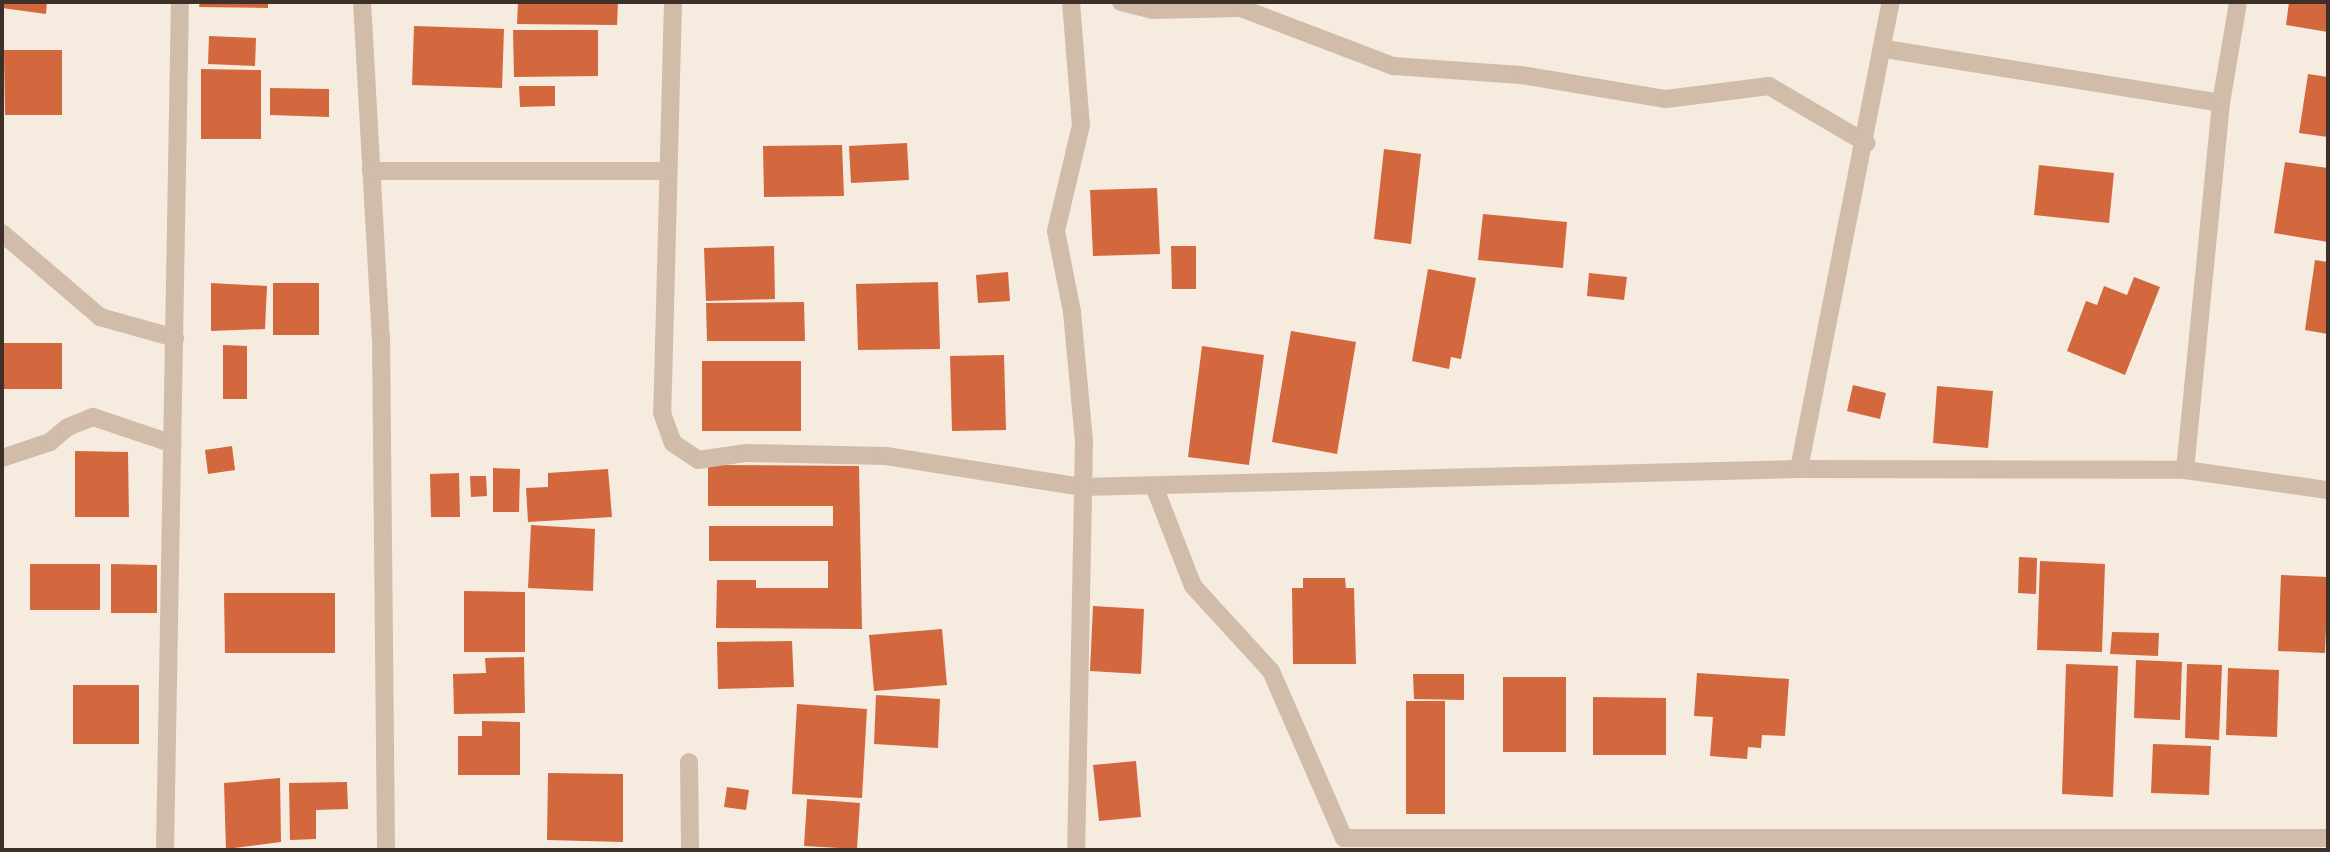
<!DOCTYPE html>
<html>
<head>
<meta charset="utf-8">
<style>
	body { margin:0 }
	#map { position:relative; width:2330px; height:852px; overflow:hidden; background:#f5ebde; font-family:"Archivo Narrow",sans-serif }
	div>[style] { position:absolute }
	.building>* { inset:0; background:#d3683f }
	.minor>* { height:18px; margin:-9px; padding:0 9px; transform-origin:9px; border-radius:9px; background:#d0bca8 }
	span { translate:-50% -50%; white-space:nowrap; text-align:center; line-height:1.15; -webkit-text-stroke:7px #fcf5ec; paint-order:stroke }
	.frame { position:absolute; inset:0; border:4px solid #3c3029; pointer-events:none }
</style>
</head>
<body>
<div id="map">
	<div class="building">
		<i style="clip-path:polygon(2px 2px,47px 2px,46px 14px,2px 8px)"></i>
		<i style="clip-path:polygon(200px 2px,268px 2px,268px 8px,199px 7px)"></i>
		<i style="clip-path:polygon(518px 2px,618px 2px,617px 25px,517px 24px)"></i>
		<i style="clip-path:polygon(2289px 2px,2328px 2px,2328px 32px,2286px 25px)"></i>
		<i style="clip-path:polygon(414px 26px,504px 29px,502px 88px,412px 85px)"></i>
		<i style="clip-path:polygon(513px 30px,598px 30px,598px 76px,514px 77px)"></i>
		<i style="clip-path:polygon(209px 36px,256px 38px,255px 66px,208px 64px)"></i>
		<i style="clip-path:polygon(4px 50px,62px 50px,62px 115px,5px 115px)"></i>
		<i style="clip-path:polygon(201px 69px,261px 70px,261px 139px,201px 139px)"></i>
		<i style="clip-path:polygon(2308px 74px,2328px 77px,2328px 137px,2299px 133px)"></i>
		<i style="clip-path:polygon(519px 86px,555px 86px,555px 106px,520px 107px)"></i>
		<i style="clip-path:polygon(270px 88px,329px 89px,329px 117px,270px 115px)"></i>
		<i style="clip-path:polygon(907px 143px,909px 180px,851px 183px,849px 146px)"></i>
		<i style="clip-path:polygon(842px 145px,844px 196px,764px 197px,763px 146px)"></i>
		<i style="clip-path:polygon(1384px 149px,1421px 154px,1411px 244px,1374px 239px)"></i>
		<i style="clip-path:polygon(2285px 162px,2328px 168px,2328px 242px,2274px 233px)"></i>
		<i style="clip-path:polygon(2039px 165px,2114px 173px,2109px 223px,2034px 215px)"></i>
		<i style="clip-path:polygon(1157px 188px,1160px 254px,1093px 256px,1090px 190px)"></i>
		<i style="clip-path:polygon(1483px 214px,1567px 222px,1563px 268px,1478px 260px)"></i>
		<i style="clip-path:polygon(774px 246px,775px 299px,706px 301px,704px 248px)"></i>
		<i style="clip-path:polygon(1171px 246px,1196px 246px,1196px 289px,1172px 289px)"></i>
		<i style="clip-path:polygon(2315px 260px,2328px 262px,2328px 334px,2305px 330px)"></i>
		<i style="clip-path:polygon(1428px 269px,1476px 278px,1461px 359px,1451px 357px,1449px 369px,1412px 361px)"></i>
		<i style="clip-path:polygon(1008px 272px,1010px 301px,978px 303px,976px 275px)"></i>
		<i style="clip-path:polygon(1589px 273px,1627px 277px,1624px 300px,1587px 296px)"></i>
		<i style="clip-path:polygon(2134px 277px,2160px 287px,2125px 375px,2067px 351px,2086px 301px,2097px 305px,2104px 286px,2127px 295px)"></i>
		<i style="clip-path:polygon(938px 282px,940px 349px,858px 350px,856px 284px)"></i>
		<i style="clip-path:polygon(211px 283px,267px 286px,265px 329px,211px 331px)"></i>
		<i style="clip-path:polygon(273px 283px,319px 283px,319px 335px,273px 335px)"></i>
		<i style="clip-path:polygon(804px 302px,805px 341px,707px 341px,706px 303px)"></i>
		<i style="clip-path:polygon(1291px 331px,1356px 342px,1337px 454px,1272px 442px)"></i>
		<i style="clip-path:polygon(3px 343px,62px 343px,62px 389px,3px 389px)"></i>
		<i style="clip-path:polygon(223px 345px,247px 346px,247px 399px,223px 399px)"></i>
		<i style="clip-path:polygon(1202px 346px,1264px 355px,1249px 465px,1188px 457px)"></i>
		<i style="clip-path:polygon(1004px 355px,1006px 430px,952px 431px,950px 356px)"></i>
		<i style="clip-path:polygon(702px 361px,801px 361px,801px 431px,702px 431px)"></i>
		<i style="clip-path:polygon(1853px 385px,1886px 393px,1880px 419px,1847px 411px)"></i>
		<i style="clip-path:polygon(1937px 386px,1993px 391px,1988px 448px,1933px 443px)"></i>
		<i style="clip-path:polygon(232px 446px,235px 470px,208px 474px,205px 450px)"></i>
		<i style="clip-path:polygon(75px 451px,128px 452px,129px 517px,75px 517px)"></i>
		<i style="clip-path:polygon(708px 465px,859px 466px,862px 629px,716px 628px,717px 580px,756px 580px,756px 588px,828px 588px,828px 561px,709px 561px,709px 526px,833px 526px,833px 506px,708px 506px)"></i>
		<i style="clip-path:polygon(493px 468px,520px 469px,519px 512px,493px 512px)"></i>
		<i style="clip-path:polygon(608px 469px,612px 517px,528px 522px,526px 488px,548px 487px,548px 473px)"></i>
		<i style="clip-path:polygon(459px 473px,460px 517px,431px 517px,430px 474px)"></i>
		<i style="clip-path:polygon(470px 476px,486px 476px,487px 496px,471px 497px)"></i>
		<i style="clip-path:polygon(531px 525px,595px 529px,593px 591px,528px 588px)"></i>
		<i style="clip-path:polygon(2019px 557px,2037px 558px,2036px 594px,2018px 593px)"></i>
		<i style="clip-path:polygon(2040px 561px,2105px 564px,2102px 652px,2037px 650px)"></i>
		<i style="clip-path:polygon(30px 564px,100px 564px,100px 610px,30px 610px)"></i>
		<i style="clip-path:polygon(111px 564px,157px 565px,157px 613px,111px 613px)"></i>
		<i style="clip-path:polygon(2281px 575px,2328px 577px,2325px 653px,2278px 651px)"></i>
		<i style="clip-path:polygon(1303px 578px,1345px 578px,1346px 588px,1354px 588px,1356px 664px,1293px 664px,1292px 588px,1303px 588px)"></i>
		<i style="clip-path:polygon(464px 591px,525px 592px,525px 652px,464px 652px)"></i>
		<i style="clip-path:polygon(224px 593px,335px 593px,335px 653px,225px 653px)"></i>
		<i style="clip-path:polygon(1093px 606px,1144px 609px,1141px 674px,1090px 671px)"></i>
		<i style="clip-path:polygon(942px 629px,947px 685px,874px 691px,869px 635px)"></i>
		<i style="clip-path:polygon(2112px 632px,2159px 633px,2158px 656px,2110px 654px)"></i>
		<i style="clip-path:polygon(792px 641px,794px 687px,718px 689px,717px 642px)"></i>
		<i style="clip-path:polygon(524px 657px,525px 713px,454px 714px,453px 674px,486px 673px,485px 658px)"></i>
		<i style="clip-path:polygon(2136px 660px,2182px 662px,2180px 720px,2134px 718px)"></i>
		<i style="clip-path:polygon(2066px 664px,2118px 666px,2113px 797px,2062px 794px)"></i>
		<i style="clip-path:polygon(2187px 664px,2222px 665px,2219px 740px,2185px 738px)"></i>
		<i style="clip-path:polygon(2228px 668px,2279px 670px,2277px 737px,2226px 735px)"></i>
		<i style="clip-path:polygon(1697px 673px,1789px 679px,1785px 736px,1762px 735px,1761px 748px,1748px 747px,1747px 759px,1710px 756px,1713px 717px,1694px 716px)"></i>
		<i style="clip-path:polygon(1413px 674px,1464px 674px,1464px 700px,1414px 699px)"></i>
		<i style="clip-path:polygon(1503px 677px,1566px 677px,1566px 752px,1503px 752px)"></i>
		<i style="clip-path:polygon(73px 685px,139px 685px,139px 744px,73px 744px)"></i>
		<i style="clip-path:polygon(876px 695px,940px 699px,938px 748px,874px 744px)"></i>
		<i style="clip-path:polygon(1593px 697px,1666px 698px,1666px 755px,1593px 755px)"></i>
		<i style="clip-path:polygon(1406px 701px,1445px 701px,1445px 814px,1406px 814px)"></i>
		<i style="clip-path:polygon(797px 704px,867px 709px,862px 798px,792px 794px)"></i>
		<i style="clip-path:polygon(482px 721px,520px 722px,520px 775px,458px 775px,458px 736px,482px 736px)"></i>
		<i style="clip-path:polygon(2153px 744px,2211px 746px,2209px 795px,2151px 793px)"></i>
		<i style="clip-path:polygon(1136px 761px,1141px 817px,1099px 821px,1093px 765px)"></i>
		<i style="clip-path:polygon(548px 773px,623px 774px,623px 842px,547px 840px)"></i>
		<i style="clip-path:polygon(280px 778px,281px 842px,226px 849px,224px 783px)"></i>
		<i style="clip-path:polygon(347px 782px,348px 809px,316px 810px,316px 839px,290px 840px,289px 783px)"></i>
		<i style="clip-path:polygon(727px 787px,749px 790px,746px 810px,724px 807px)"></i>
		<i style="clip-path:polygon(807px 799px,860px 803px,857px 849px,804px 846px)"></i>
	</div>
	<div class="minor">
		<i style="left:362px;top:2px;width:336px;rotate:86.8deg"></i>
		<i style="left:381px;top:337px;width:513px;rotate:89.44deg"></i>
		<i style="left:673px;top:2px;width:411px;rotate:91.5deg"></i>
		<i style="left:662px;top:413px;width:32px;rotate:70deg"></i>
		<i style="left:673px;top:443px;width:30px;rotate:34deg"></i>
		<i style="left:698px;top:460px;width:49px;rotate:-8.3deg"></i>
		<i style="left:746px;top:453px;width:140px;rotate:1.2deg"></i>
		<i style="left:886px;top:456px;width:198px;rotate:9deg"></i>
		<i style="left:1082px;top:487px;width:717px;rotate:-1.44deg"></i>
		<i style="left:1799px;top:469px;width:386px;rotate:0.1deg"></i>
		<i style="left:2185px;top:470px;width:144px;rotate:8deg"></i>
		<i style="left:1071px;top:2px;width:123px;rotate:85.4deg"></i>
		<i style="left:1081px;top:125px;width:109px;rotate:103.3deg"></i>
		<i style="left:1056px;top:231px;width:83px;rotate:78.8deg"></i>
		<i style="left:1072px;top:312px;width:130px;rotate:84.7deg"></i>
		<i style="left:1084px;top:441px;width:409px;rotate:91.1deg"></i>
		<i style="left:1121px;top:2px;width:33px;rotate:14deg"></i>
		<i style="left:1153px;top:10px;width:88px;rotate:-1.3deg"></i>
		<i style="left:1241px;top:8px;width:163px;rotate:20.9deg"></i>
		<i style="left:1393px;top:66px;width:128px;rotate:4deg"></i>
		<i style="left:1521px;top:75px;width:147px;rotate:9.4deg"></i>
		<i style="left:1666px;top:99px;width:104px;rotate:-7.2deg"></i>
		<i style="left:1769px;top:86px;width:113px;rotate:30.4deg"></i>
		<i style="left:1885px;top:49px;width:340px;rotate:9.1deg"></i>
		<i style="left:371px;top:171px;width:296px"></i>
		<i style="left:2px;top:233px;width:129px;rotate:40.6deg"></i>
		<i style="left:100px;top:317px;width:78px;rotate:15.6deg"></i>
		<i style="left:2px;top:458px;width:51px;rotate:-18.4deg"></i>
		<i style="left:50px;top:442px;width:23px;rotate:-40deg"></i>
		<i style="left:68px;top:427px;width:27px;rotate:-22deg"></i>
		<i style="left:93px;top:417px;width:84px;rotate:18.6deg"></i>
		<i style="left:1799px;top:469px;width:476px;rotate:-78.9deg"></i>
		<i style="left:2185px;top:470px;width:369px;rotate:-84.4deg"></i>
		<i style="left:2221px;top:103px;width:102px;rotate:-80.4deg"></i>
		<i style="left:1154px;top:486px;width:107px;rotate:68.7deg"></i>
		<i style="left:1193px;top:586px;width:115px;rotate:47.5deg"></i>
		<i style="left:1271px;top:671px;width:182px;rotate:66.4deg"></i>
		<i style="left:1344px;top:838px;width:984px"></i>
		<i style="left:689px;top:762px;width:88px;rotate:89.3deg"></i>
		<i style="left:165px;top:850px;width:848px;rotate:-88.99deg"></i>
	</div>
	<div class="frame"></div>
</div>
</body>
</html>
